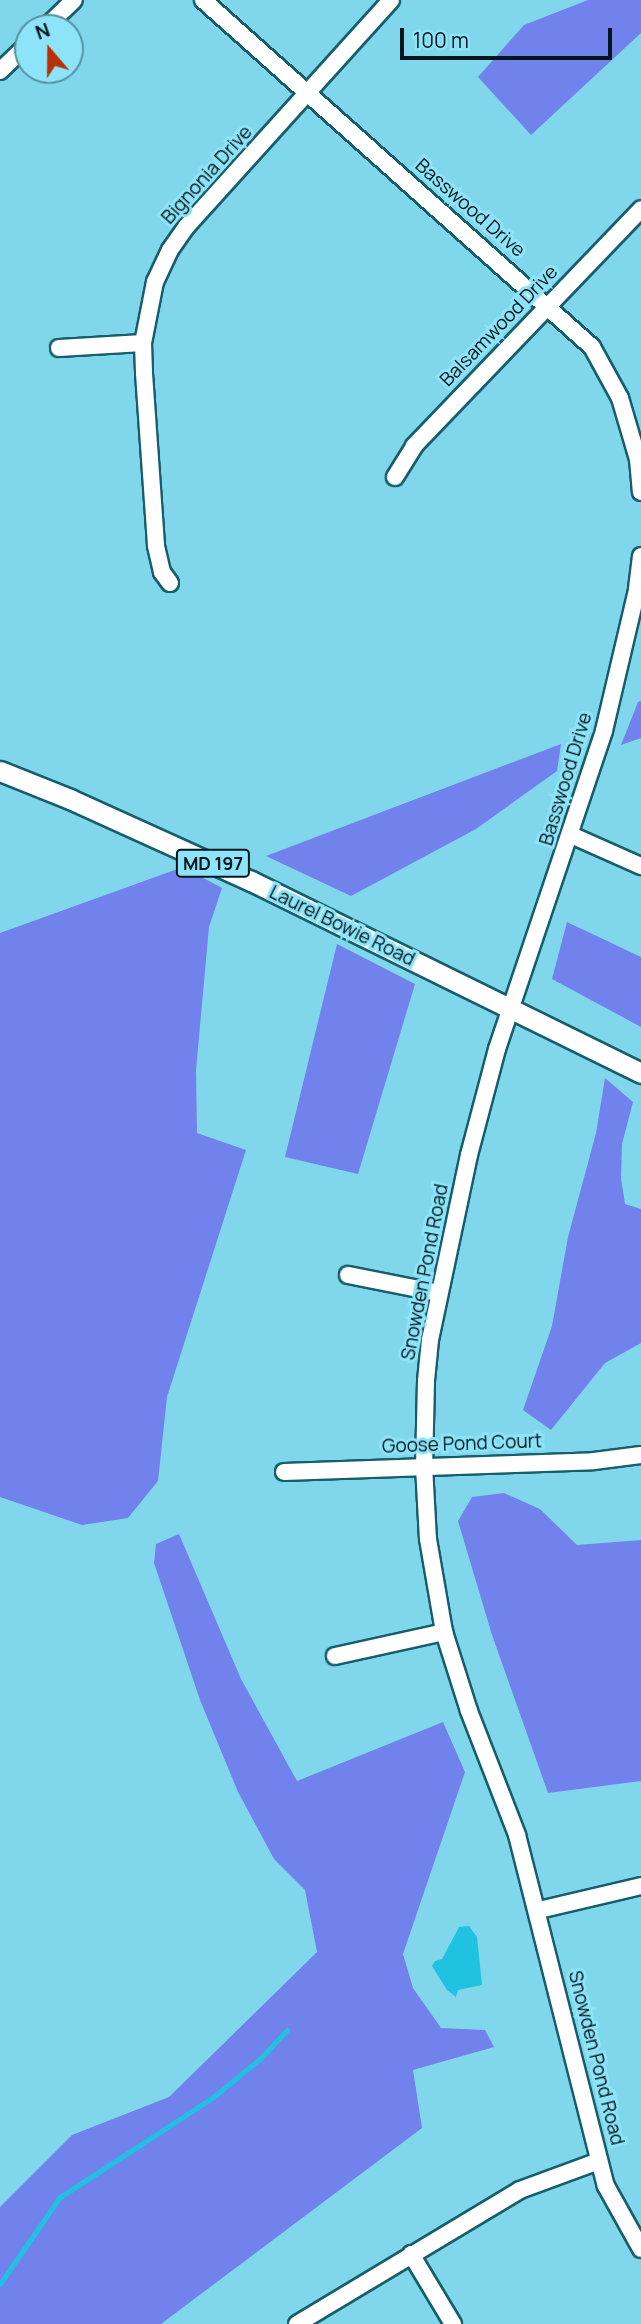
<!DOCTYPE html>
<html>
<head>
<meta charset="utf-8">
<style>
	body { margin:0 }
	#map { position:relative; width:641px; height:2324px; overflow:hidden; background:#80d7eb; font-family:Manrope,sans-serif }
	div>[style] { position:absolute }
	.forest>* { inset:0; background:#7282ed }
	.water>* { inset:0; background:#1fc2e1 }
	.stream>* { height:4.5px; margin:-2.25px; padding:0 2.25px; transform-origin:2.25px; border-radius:2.25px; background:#1fc2e1 }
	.roads { filter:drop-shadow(2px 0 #165e6c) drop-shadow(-2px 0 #165e6c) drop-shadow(0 2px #165e6c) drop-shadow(0 -2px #165e6c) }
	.minor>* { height:16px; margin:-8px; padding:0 8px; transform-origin:8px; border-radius:8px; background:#fff }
	.major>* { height:19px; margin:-9.5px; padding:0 9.5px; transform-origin:9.5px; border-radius:9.5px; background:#fff }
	span { translate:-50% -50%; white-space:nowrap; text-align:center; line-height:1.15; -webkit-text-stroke:6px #8de4f9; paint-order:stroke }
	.shield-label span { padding:2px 5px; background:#8de4f9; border:2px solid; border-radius:5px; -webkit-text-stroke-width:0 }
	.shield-label { font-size:18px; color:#00161c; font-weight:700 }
	.street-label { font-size:19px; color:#00161c }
	.north { position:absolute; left:14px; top:14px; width:70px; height:70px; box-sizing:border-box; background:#8de4f9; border:2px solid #5592a1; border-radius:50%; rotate:340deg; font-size:19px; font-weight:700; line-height:28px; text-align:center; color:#00161c }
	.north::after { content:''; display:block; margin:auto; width:24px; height:32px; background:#b93006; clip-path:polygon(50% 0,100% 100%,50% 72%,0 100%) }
	.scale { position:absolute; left:400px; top:28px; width:212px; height:32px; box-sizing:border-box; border:4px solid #00161c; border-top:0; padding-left:9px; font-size:21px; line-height:24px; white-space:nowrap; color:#00161c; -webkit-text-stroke:5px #8de4f9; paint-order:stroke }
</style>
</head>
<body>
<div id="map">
	<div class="forest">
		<i style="clip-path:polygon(588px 0,641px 0,641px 33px,531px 135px,478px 77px,524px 25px)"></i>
		<i style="clip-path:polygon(641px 701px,641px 738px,621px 745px,638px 702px)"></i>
		<i style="clip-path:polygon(561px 744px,557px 771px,476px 829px,351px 896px,266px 856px)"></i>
		<i style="clip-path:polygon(183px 867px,222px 888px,209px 927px,196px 1070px,197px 1133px,246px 1150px,167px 1397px,158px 1481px,128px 1518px,82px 1525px,0 1497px,0 933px)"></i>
		<i style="clip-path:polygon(567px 922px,641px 957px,641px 1027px,552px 979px)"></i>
		<i style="clip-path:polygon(337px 944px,415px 984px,358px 1174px,285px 1157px)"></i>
		<i style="clip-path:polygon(605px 1078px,633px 1102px,622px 1144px,621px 1178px,625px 1204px,641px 1209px,641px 1343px,605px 1363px,551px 1430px,523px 1410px,552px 1326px,568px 1237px,596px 1133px)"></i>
		<i style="clip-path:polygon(504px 1493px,540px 1509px,577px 1545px,641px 1540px,641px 1781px,548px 1793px,492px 1635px,458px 1521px,472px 1497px)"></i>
		<i style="clip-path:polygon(179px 1534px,241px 1679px,297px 1781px,443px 1722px,465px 1772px,403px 1954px,413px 1988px,441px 2028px,485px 2030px,494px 2047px,413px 2070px,422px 2128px,161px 2324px,0 2324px,0 2207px,72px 2135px,169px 2097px,317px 1952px,305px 1890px,274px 1859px,238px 1792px,200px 1700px,154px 1563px,156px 1544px)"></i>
	</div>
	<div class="water">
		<i style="clip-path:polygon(469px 1926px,477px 1937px,482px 1985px,458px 1990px,456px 1997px,447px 1990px,432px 1966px,435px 1961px,442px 1959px,459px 1927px)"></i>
	</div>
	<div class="stream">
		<i style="left:0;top:2284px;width:104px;rotate:-55.5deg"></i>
		<i style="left:59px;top:2198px;width:183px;rotate:-33.2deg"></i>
		<i style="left:212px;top:2098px;width:63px;rotate:-39.2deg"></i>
		<i style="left:261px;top:2058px;width:38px;rotate:-47deg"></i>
	</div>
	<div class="roads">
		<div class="minor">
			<i style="left:203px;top:0;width:521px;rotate:41.73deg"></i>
			<i style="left:592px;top:347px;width:58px;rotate:61.2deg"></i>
			<i style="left:620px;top:398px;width:64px;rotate:73.6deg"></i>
			<i style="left:638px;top:459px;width:33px;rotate:85deg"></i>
			<i style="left:45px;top:28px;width:40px;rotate:-44deg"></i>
			<i style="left:0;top:71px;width:39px;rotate:-44deg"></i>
			<i style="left:59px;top:348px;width:84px;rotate:-3.4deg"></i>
			<i style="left:395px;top:477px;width:36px;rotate:-58deg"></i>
			<i style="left:414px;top:446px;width:328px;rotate:-46.2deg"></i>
			<i style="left:641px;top:556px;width:34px;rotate:97deg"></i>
			<i style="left:637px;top:590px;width:145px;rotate:103.2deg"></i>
			<i style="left:604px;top:731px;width:336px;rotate:108.6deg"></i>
			<i style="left:497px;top:1049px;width:110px;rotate:104.8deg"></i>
			<i style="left:469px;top:1155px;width:189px;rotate:101.9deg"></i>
			<i style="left:430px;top:1340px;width:41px;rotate:95.6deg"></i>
			<i style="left:426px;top:1381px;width:85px;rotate:91.3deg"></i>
			<i style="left:424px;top:1466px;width:73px;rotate:86.9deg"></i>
			<i style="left:428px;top:1539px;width:94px;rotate:80.2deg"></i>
			<i style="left:444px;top:1632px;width:83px;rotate:72.4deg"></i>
			<i style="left:469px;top:1711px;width:133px;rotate:68.8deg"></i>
			<i style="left:517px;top:1835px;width:362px;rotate:75.8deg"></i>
			<i style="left:606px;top:2186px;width:72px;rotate:60.9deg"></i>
			<i style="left:170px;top:583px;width:14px;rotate:-126deg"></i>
			<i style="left:162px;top:572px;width:28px;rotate:-103deg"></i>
			<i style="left:156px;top:545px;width:173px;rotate:-94deg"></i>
			<i style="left:144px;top:372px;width:29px;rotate:-92deg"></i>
			<i style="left:143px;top:343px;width:62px;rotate:-78.9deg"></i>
			<i style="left:155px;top:282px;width:35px;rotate:-65deg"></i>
			<i style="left:170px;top:250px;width:29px;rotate:-55deg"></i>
			<i style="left:187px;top:226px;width:304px;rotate:-47.9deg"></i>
			<i style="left:571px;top:835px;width:77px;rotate:23.9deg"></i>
			<i style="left:348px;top:1275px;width:93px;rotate:11.2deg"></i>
			<i style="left:284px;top:1472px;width:310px;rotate:-2deg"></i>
			<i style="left:594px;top:1461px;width:47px;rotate:-7.3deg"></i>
			<i style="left:335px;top:1656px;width:112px;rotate:-12.4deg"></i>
			<i style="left:539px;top:1910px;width:105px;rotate:-13.2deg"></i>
			<i style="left:411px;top:2254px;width:82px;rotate:59deg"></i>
			<i style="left:297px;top:2324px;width:260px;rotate:-31deg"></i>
			<i style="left:520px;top:2190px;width:84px;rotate:-20.2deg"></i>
		</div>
		<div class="major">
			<i style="left:0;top:771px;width:75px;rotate:21.8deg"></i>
			<i style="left:70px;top:799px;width:199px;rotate:24.4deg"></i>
			<i style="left:251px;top:881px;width:435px;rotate:26.2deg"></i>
		</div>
	</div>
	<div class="shield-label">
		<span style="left:213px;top:863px">MD 197</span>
	</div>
	<div class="street-label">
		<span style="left:207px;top:175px;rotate:-48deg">Bignonia Drive</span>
		<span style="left:470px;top:208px;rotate:41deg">Basswood Drive</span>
		<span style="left:499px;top:326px;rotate:-46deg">Balsamwood Drive</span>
		<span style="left:566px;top:779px;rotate:-73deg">Basswood Drive</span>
		<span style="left:342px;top:926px;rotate:26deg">Laurel Bowie Road</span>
		<span style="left:425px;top:1272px;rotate:-79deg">Snowden Pond Road</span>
		<span style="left:462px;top:1444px;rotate:-2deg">Goose Pond Court</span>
		<span style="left:596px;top:2058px;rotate:76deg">Snowden Pond Road</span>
	</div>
	<div class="north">N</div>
	<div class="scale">100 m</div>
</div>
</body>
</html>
